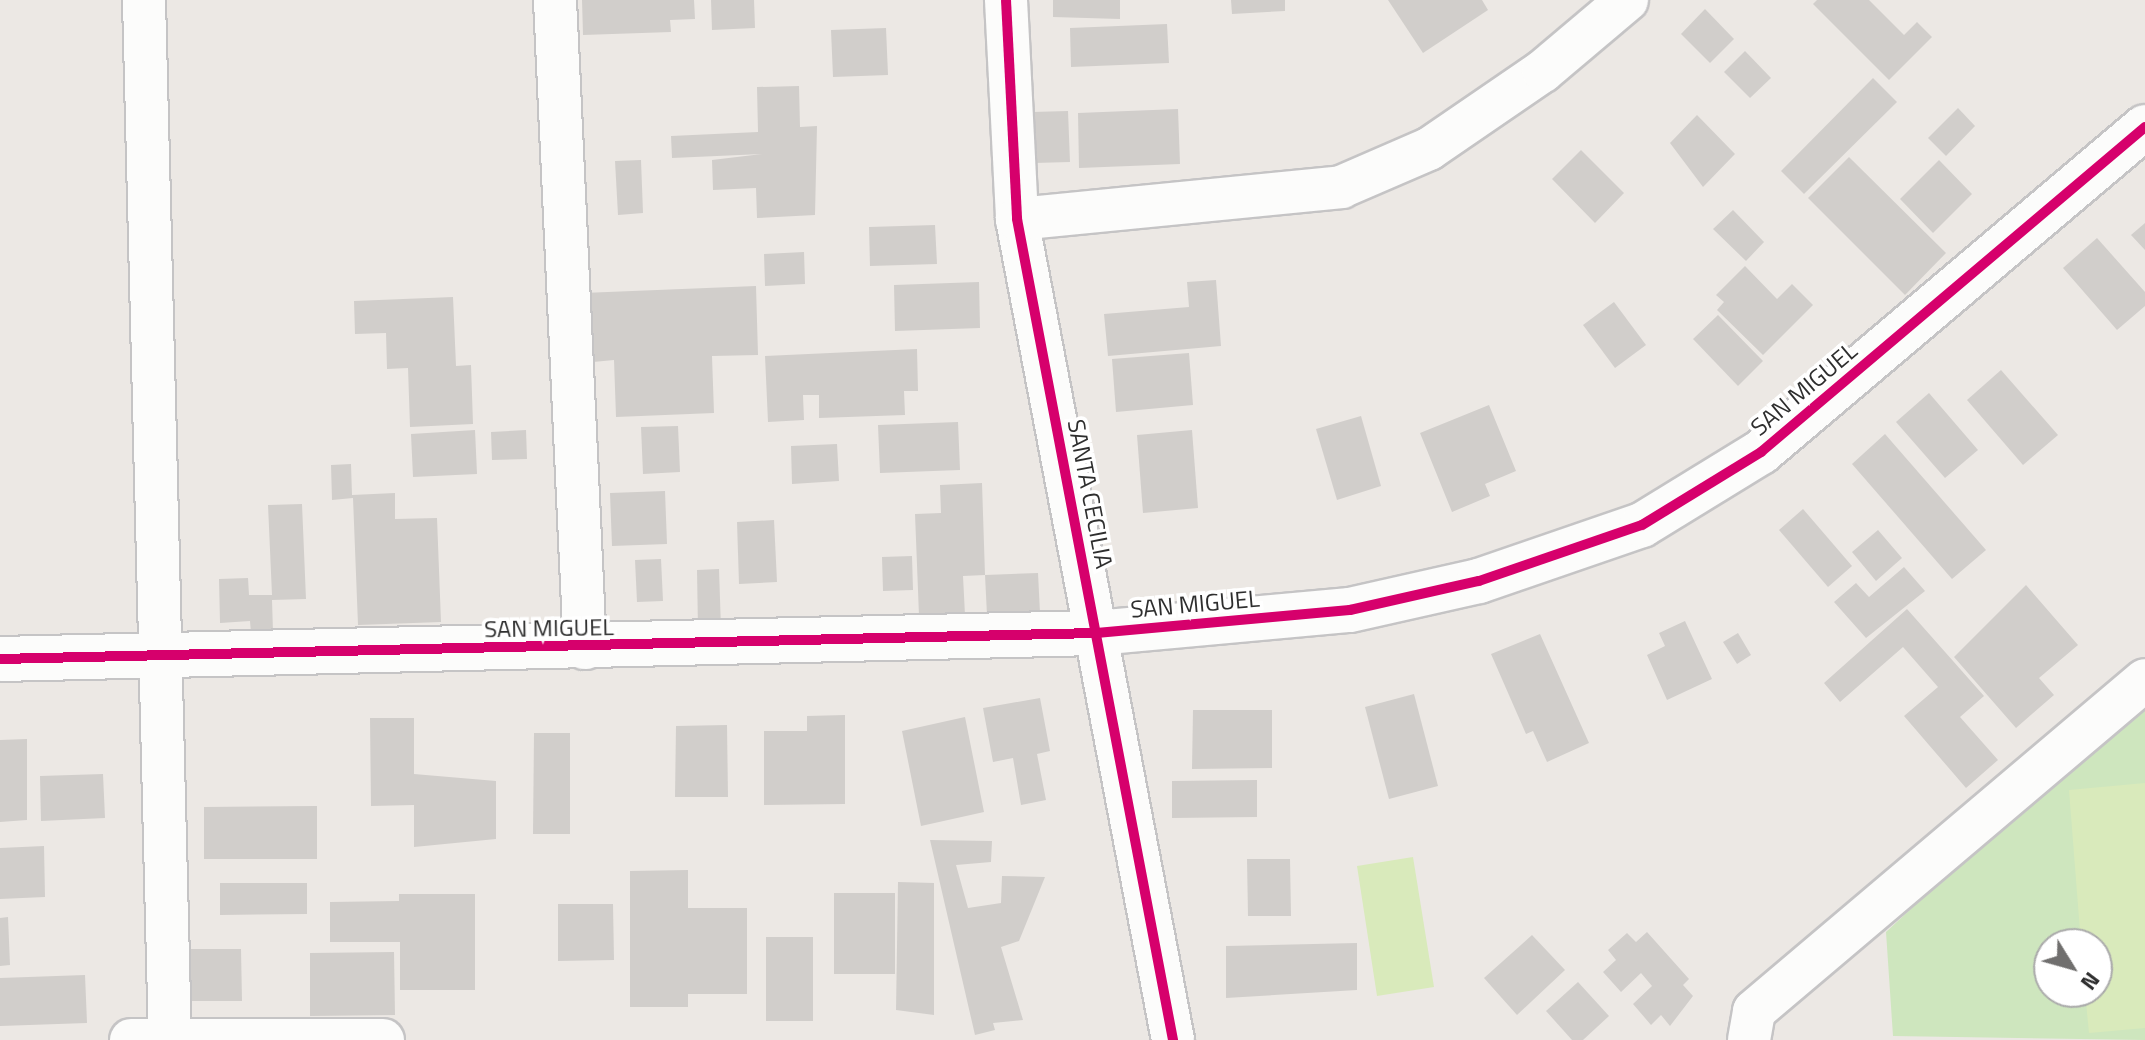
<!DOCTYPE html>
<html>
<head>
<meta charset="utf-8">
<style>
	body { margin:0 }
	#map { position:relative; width:2145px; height:1040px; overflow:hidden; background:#ece8e4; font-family:"Titillium Web",sans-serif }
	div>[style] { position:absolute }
	.green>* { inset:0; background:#cee6be }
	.pitch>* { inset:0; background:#d9eabb }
	.building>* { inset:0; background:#d1cecb }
	.roads { filter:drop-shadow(2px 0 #c5c4c5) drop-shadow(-2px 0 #c5c4c5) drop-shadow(0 2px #c5c4c5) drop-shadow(0 -2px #c5c4c5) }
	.minor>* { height:42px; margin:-21px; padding:0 21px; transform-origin:21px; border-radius:21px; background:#fcfcfb }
	.tertiary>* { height:44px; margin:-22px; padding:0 22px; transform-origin:22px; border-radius:22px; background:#fcfcfb }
	.cycleway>* { height:10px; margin:-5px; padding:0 5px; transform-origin:5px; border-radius:5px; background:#d6006c }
	span { translate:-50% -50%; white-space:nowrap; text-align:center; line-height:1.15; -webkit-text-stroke:7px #fff; paint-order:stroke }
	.street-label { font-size:24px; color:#2e2e2e }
	.north { position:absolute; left:2033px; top:928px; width:80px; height:80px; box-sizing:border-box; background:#fff; border:2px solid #ababab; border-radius:50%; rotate:127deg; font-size:22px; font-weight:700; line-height:32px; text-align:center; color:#2e2e2e }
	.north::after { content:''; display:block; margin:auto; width:28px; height:36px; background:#706f6e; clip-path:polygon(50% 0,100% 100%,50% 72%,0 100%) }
</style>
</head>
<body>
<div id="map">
	<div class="green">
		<i style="clip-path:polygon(evenodd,2145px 709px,2145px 1040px,1893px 1036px,1886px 932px,2031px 798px,2145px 709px,2049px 944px,2097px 944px,2097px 992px,2049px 992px,2049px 944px)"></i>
	</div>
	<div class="pitch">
		<i style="clip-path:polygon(2145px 783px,2145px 1028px,2089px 1033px,2085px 992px,2097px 992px,2097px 944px,2081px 944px,2069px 790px)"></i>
		<i style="clip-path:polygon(1413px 857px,1434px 987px,1377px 996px,1357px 866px)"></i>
	</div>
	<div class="building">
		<i style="clip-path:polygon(582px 0,694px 0,695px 19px,670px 20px,671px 32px,583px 35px)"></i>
		<i style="clip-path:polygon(711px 0,754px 0,755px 28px,712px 30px)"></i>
		<i style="clip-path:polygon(1053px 0,1120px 0,1120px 19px,1053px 17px)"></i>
		<i style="clip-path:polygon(1231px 0,1285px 0,1285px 11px,1232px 14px)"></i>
		<i style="clip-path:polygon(1388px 0,1482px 0,1488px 10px,1423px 53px)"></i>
		<i style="clip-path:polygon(1817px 0,1869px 0,1904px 35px,1917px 22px,1932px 37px,1889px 80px,1813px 4px)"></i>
		<i style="clip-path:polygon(1705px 9px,1734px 39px,1710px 63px,1681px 34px)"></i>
		<i style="clip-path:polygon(1167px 24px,1169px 63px,1071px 67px,1070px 28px)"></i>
		<i style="clip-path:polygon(886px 28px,888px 75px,833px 77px,831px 30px)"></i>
		<i style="clip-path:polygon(1745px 51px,1771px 78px,1750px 98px,1724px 72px)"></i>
		<i style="clip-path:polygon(1873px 78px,1897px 102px,1804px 194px,1781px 171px)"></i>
		<i style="clip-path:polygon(799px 86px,800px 127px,817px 126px,815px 215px,757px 218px,756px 188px,713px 190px,712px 160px,762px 154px,672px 158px,671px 136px,758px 132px,757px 87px)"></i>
		<i style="clip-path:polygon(1958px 108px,1975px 126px,1946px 156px,1928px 138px)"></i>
		<i style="clip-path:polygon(1178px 109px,1180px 164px,1079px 168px,1078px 113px)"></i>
		<i style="clip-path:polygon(1068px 111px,1070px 162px,1034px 163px,1032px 112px)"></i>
		<i style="clip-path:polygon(1697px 115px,1735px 154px,1703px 187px,1670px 143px)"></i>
		<i style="clip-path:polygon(1581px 150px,1624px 193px,1595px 223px,1552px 179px)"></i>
		<i style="clip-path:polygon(1849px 157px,1946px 253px,1905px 295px,1808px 198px)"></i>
		<i style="clip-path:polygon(641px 160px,643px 213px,618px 215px,615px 161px)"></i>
		<i style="clip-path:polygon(1939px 160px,1972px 194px,1933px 233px,1900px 199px)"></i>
		<i style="clip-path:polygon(1733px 210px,1764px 242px,1746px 261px,1713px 229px)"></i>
		<i style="clip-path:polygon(2145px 223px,2145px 250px,2131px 235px)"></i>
		<i style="clip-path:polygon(935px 225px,937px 264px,870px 266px,869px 227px)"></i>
		<i style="clip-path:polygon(2097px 238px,2145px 292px,2145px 306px,2117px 330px,2063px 268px)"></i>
		<i style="clip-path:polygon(804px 252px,805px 284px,765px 286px,764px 254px)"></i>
		<i style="clip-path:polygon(1745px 266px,1777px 299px,1792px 284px,1813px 305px,1763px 355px,1717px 310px,1724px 302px,1716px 295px)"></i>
		<i style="clip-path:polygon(1216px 280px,1221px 346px,1108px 356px,1104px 314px,1189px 307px,1187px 282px)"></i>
		<i style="clip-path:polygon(979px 282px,980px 328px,895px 331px,894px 285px)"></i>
		<i style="clip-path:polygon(756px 286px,758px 355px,712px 356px,714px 413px,616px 417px,614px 360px,593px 362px,583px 293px)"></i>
		<i style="clip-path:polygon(453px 297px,456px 366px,471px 365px,473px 424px,410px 427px,408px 368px,387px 369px,386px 333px,355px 334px,354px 301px)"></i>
		<i style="clip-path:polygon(1614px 302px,1646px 345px,1615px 368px,1583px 325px)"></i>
		<i style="clip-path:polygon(1718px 315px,1763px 361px,1738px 386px,1693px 339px)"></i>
		<i style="clip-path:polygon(917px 349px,918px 391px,904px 391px,905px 415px,819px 418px,819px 395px,803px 395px,804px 420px,768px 422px,765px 356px)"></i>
		<i style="clip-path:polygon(1189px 353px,1193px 405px,1116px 412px,1112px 359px)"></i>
		<i style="clip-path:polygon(2001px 370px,2058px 435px,2023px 465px,1967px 400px)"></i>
		<i style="clip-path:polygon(1929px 393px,1978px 450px,1945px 478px,1896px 422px)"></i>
		<i style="clip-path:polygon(1489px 405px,1516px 471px,1485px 484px,1490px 496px,1452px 512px,1420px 433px)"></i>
		<i style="clip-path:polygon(1361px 416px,1381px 486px,1337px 500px,1316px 429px)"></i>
		<i style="clip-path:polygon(958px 422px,960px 470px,880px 473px,878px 425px)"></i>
		<i style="clip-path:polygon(678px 426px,680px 472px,643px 474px,641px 427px)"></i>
		<i style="clip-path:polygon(475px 430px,477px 474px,413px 477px,411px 434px)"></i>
		<i style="clip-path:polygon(526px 430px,527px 459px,492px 460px,491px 432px)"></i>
		<i style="clip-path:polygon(1192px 430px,1198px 508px,1143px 513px,1137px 435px)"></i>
		<i style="clip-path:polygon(1885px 434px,1986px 550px,1952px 579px,1852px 464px)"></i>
		<i style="clip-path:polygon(837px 444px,839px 481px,792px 484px,791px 446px)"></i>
		<i style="clip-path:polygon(351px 464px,352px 495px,395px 493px,395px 519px,437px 518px,441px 622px,358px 625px,353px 498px,332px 500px,331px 465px)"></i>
		<i style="clip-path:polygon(982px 483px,985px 575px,963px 576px,965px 615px,919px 616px,915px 514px,941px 513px,940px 485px)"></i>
		<i style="clip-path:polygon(665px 491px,667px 544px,612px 546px,610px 493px)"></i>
		<i style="clip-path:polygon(302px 504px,306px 599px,272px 600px,273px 632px,251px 633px,250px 621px,220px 623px,219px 579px,248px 578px,249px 595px,272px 595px,268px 505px)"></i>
		<i style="clip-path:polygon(1803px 509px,1852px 566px,1828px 587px,1779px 530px)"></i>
		<i style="clip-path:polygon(774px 520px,777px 582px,739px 584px,737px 522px)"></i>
		<i style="clip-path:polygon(1878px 530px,1902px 558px,1876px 581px,1852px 552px)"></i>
		<i style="clip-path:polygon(912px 556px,913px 590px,883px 591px,882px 557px)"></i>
		<i style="clip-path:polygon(661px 559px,663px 601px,637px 602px,635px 560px)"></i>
		<i style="clip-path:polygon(1904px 567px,1925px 591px,1866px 638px,1834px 602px,1856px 583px,1869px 597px)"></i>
		<i style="clip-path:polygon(719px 569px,721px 629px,698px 630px,697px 570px)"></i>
		<i style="clip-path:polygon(1038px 573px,1040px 613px,987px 615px,985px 575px)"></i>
		<i style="clip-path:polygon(2026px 585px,2078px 645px,2039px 678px,2054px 695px,2016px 728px,1954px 657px)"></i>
		<i style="clip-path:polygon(1907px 609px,1984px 696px,1960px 717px,1998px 760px,1966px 788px,1904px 716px,1938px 687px,1903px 647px,1840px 702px,1824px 683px)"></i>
		<i style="clip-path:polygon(1685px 621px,1712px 679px,1667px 700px,1647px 655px,1665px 646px,1659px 633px)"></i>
		<i style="clip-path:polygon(1738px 633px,1751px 655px,1737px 664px,1723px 642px)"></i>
		<i style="clip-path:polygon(1540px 634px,1589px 743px,1547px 762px,1533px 731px,1526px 734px,1491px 654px)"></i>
		<i style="clip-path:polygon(1414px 694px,1438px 786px,1389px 799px,1365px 707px)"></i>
		<i style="clip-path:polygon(1040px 698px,1050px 751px,1037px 754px,1046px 800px,1021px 805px,1013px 758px,993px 762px,983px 708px)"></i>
		<i style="clip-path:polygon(1193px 710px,1272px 710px,1272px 768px,1192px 769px)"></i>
		<i style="clip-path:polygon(845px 715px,845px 804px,764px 805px,764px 731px,807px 731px,807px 716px)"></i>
		<i style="clip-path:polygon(965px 717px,984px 812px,921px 826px,902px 731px)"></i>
		<i style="clip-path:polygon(370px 718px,414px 718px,414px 774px,496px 781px,496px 839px,414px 847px,414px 805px,371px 806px)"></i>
		<i style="clip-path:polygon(727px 725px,728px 797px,675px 797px,676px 726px)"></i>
		<i style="clip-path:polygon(534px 733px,570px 733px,570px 834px,533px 834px)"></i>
		<i style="clip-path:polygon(27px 739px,27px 820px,0 822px,0 740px)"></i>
		<i style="clip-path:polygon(103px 774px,105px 818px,41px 821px,40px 776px)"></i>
		<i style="clip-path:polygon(1257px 780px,1257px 817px,1172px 818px,1172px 781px)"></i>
		<i style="clip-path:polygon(317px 806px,317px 859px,204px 859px,204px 807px)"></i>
		<i style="clip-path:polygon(930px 840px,992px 841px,991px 862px,956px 865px,968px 908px,1001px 903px,1002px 876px,1045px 877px,1019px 941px,1001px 947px,1023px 1020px,993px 1023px,995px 1030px,975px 1035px)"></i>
		<i style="clip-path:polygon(44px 846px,45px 897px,0 899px,0 848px)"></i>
		<i style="clip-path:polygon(1247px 859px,1290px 859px,1291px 916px,1248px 916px)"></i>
		<i style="clip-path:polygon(688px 870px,688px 908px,747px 908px,747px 994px,688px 994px,688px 1007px,630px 1007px,630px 871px)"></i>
		<i style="clip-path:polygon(898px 882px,934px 883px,934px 1015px,896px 1010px)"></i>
		<i style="clip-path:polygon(220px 883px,307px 883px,307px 914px,220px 915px)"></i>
		<i style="clip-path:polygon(834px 893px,895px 893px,895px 974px,834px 974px)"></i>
		<i style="clip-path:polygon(399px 894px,475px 894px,475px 990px,400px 990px,400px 942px,330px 942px,330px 902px,399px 901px)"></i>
		<i style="clip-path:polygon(558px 904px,613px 904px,614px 960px,558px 961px)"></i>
		<i style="clip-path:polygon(8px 917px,10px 965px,0 966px,0 918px)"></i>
		<i style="clip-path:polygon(1647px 932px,1689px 979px,1683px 985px,1693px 996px,1670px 1026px,1661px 1015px,1651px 1025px,1633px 1004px,1652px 986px,1641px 973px,1621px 992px,1603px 972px,1616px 960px,1608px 950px,1627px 933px,1636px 942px)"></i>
		<i style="clip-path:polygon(1532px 935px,1565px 970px,1517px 1015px,1484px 978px)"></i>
		<i style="clip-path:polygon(766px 937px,813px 937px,813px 1021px,766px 1021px)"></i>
		<i style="clip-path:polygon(1357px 943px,1357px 990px,1226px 998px,1226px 946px)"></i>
		<i style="clip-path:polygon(191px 949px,241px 949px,242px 1001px,191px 1001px)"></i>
		<i style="clip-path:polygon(394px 952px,395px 1015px,310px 1016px,310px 953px)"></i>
		<i style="clip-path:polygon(85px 975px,87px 1023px,0 1026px,0 978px)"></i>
		<i style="clip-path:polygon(1578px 982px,1609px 1016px,1583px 1040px,1572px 1040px,1546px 1011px)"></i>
	</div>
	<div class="roads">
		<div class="minor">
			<i style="left:144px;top:0;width:1040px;rotate:88.57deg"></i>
			<i style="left:555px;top:0;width:649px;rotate:87.35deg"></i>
			<i style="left:1006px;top:0;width:219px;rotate:87.1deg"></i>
			<i style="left:1017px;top:219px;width:836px;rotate:79.24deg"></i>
			<i style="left:1017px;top:219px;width:326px;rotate:-5.6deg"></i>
			<i style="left:1341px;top:187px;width:96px;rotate:-23.4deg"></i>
			<i style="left:1429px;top:149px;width:138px;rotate:-34.4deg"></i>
			<i style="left:1543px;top:71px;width:110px;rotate:-40.2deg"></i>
			<i style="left:131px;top:1040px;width:252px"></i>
			<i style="left:1749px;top:1040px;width:29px;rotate:-80deg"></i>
			<i style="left:1754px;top:1011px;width:512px;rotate:-40.25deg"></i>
		</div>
		<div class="tertiary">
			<i style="left:0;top:659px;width:1096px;rotate:-1.36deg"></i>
			<i style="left:1096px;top:633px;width:255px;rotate:-5.2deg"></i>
			<i style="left:1350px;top:610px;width:132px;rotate:-12.7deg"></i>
			<i style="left:1479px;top:581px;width:172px;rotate:-19deg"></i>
			<i style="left:1642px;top:525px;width:140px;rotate:-31.5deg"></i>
			<i style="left:1761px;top:452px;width:503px;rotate:-40.24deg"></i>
		</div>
	</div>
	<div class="cycleway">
		<i style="left:1006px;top:0;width:219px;rotate:87.1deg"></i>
		<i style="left:1017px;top:219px;width:836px;rotate:79.24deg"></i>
		<i style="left:0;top:659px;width:1096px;rotate:-1.36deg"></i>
		<i style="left:1096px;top:633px;width:255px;rotate:-5.2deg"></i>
		<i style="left:1350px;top:610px;width:132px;rotate:-12.7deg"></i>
		<i style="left:1479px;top:581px;width:172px;rotate:-19deg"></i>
		<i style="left:1642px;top:525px;width:140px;rotate:-31.5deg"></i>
		<i style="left:1761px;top:452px;width:503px;rotate:-40.24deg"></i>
	</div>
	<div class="street-label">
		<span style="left:1804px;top:389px;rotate:-40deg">SAN MIGUEL</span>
		<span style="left:1090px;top:494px;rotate:79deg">SANTA CECILIA</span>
		<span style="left:1195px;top:604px;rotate:-5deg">SAN MIGUEL</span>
		<span style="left:549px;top:628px;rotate:-1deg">SAN MIGUEL</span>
	</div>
	<div class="north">N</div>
</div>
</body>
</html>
